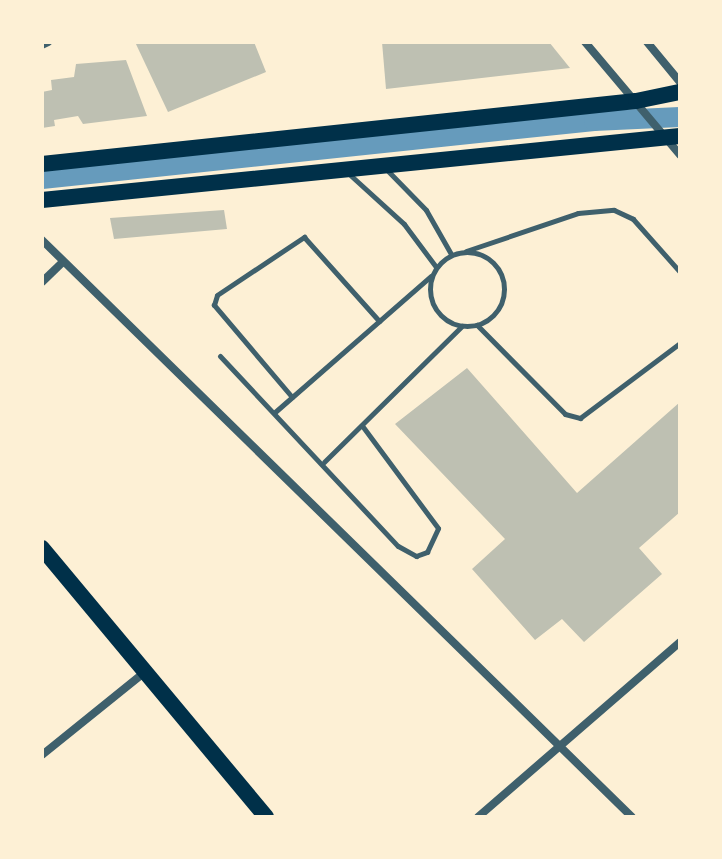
<!DOCTYPE html>
<html>
<head>
<meta charset="utf-8">
<style>
	body { margin:0 }
	#map { position:relative; width:722px; height:859px; overflow:hidden; background:#fdf0d5; font-family:"Sofia Sans Condensed",sans-serif }
	div>[style] { position:absolute }
	.canal>* { height:20px; margin:-10px; padding:0 10px; transform-origin:10px; border-radius:10px; background:#669bbc }
	.building>* { inset:0; background:#bec0b2 }
	.service>* { height:5px; margin:-2.5px; padding:0 2.5px; transform-origin:2.5px; border-radius:2.5px; background:#3f606c }
	.service>.ring { margin:-2.5px; padding:0; box-sizing:content-box; background:none; border:5px solid #3f606c; border-radius:50% }
	.minor>* { height:8px; margin:-4px; padding:0 4px; transform-origin:4px; border-radius:4px; background:#3f606c }
	.secondary>* { height:16px; margin:-8px; padding:0 8px; transform-origin:8px; border-radius:8px; background:#003049 }
	span { translate:-50% -50%; white-space:nowrap; text-align:center; line-height:1.15; -webkit-text-stroke:6px #fdf0d5; paint-order:stroke }
	.frame { position:absolute; inset:0; border:44px solid #fdf0d5; pointer-events:none }
</style>
</head>
<body>
<div id="map">
	<div class="canal">
		<i style="left:42px;top:179px;width:555px;rotate:-6deg"></i>
		<i style="left:594px;top:121px;width:86px;rotate:-2.7deg"></i>
	</div>
	<div class="building">
		<i style="clip-path:polygon(135px 42px,254px 42px,266px 72px,168px 112px)"></i>
		<i style="clip-path:polygon(382px 42px,549px 42px,570px 68px,386px 89px)"></i>
		<i style="clip-path:polygon(126px 60px,147px 116px,83px 124px,78px 116px,54px 120px,55px 126px,42px 128px,42px 92px,52px 90px,51px 80px,74px 77px,76px 64px)"></i>
		<i style="clip-path:polygon(224px 210px,227px 229px,114px 239px,110px 218px)"></i>
		<i style="clip-path:polygon(467px 368px,577px 493px,680px 402px,680px 512px,639px 548px,662px 574px,584px 642px,562px 619px,535px 640px,472px 569px,505px 539px,395px 424px)"></i>
	</div>
	<div class="service">
		<i style="left:387px;top:170px;width:56px;rotate:45.7deg"></i>
		<i style="left:426px;top:210px;width:51px;rotate:60.4deg"></i>
		<i style="left:348px;top:173px;width:76px;rotate:42.3deg"></i>
		<i style="left:404px;top:224px;width:54px;rotate:53.3deg"></i>
		<i style="left:466px;top:251px;width:118px;rotate:-18.7deg"></i>
		<i style="left:578px;top:213px;width:36px;rotate:-5deg"></i>
		<i style="left:614px;top:210px;width:21px;rotate:25deg"></i>
		<i style="left:633px;top:219px;width:71px;rotate:48.4deg"></i>
		<i class="ring" style="left:430px;top:252px;width:69px;height:69px"></i>
		<i style="left:477px;top:325px;width:125px;rotate:45.3deg"></i>
		<i style="left:565px;top:414px;width:16px;rotate:15deg"></i>
		<i style="left:580px;top:418px;width:125px;rotate:-36.9deg"></i>
		<i style="left:220px;top:356px;width:260px;rotate:46.9deg"></i>
		<i style="left:398px;top:546px;width:21px;rotate:29deg"></i>
		<i style="left:416px;top:556px;width:12px;rotate:-20deg"></i>
		<i style="left:427px;top:552px;width:26px;rotate:-65deg"></i>
		<i style="left:438px;top:528px;width:126px;rotate:-126.6deg"></i>
		<i style="left:292px;top:397px;width:121px;rotate:-130.3deg"></i>
		<i style="left:214px;top:305px;width:10px;rotate:-73deg"></i>
		<i style="left:217px;top:295px;width:105px;rotate:-33.7deg"></i>
		<i style="left:304px;top:237px;width:113px;rotate:48.2deg"></i>
		<i style="left:275px;top:412px;width:207px;rotate:-41.1deg"></i>
		<i style="left:324px;top:462px;width:194px;rotate:-44.6deg"></i>
	</div>
	<div class="minor">
		<i style="left:585px;top:42px;width:148px;rotate:49.9deg"></i>
		<i style="left:647px;top:42px;width:52px;rotate:50.5deg"></i>
		<i style="left:42px;top:45px;width:7px;rotate:-27deg"></i>
		<i style="left:42px;top:240px;width:825px;rotate:44.36deg"></i>
		<i style="left:42px;top:282px;width:28px;rotate:-44deg"></i>
		<i style="left:42px;top:755px;width:134px;rotate:-38.9deg"></i>
		<i style="left:478px;top:817px;width:267px;rotate:-40.9deg"></i>
	</div>
	<div class="secondary">
		<i style="left:42px;top:164px;width:597px;rotate:-6.05deg"></i>
		<i style="left:636px;top:101px;width:45px;rotate:-11.6deg"></i>
		<i style="left:42px;top:200px;width:641px;rotate:-5.73deg"></i>
		<i style="left:42px;top:548px;width:350px;rotate:50.2deg"></i>
	</div>
	<div class="frame"></div>
</div>
</body>
</html>
